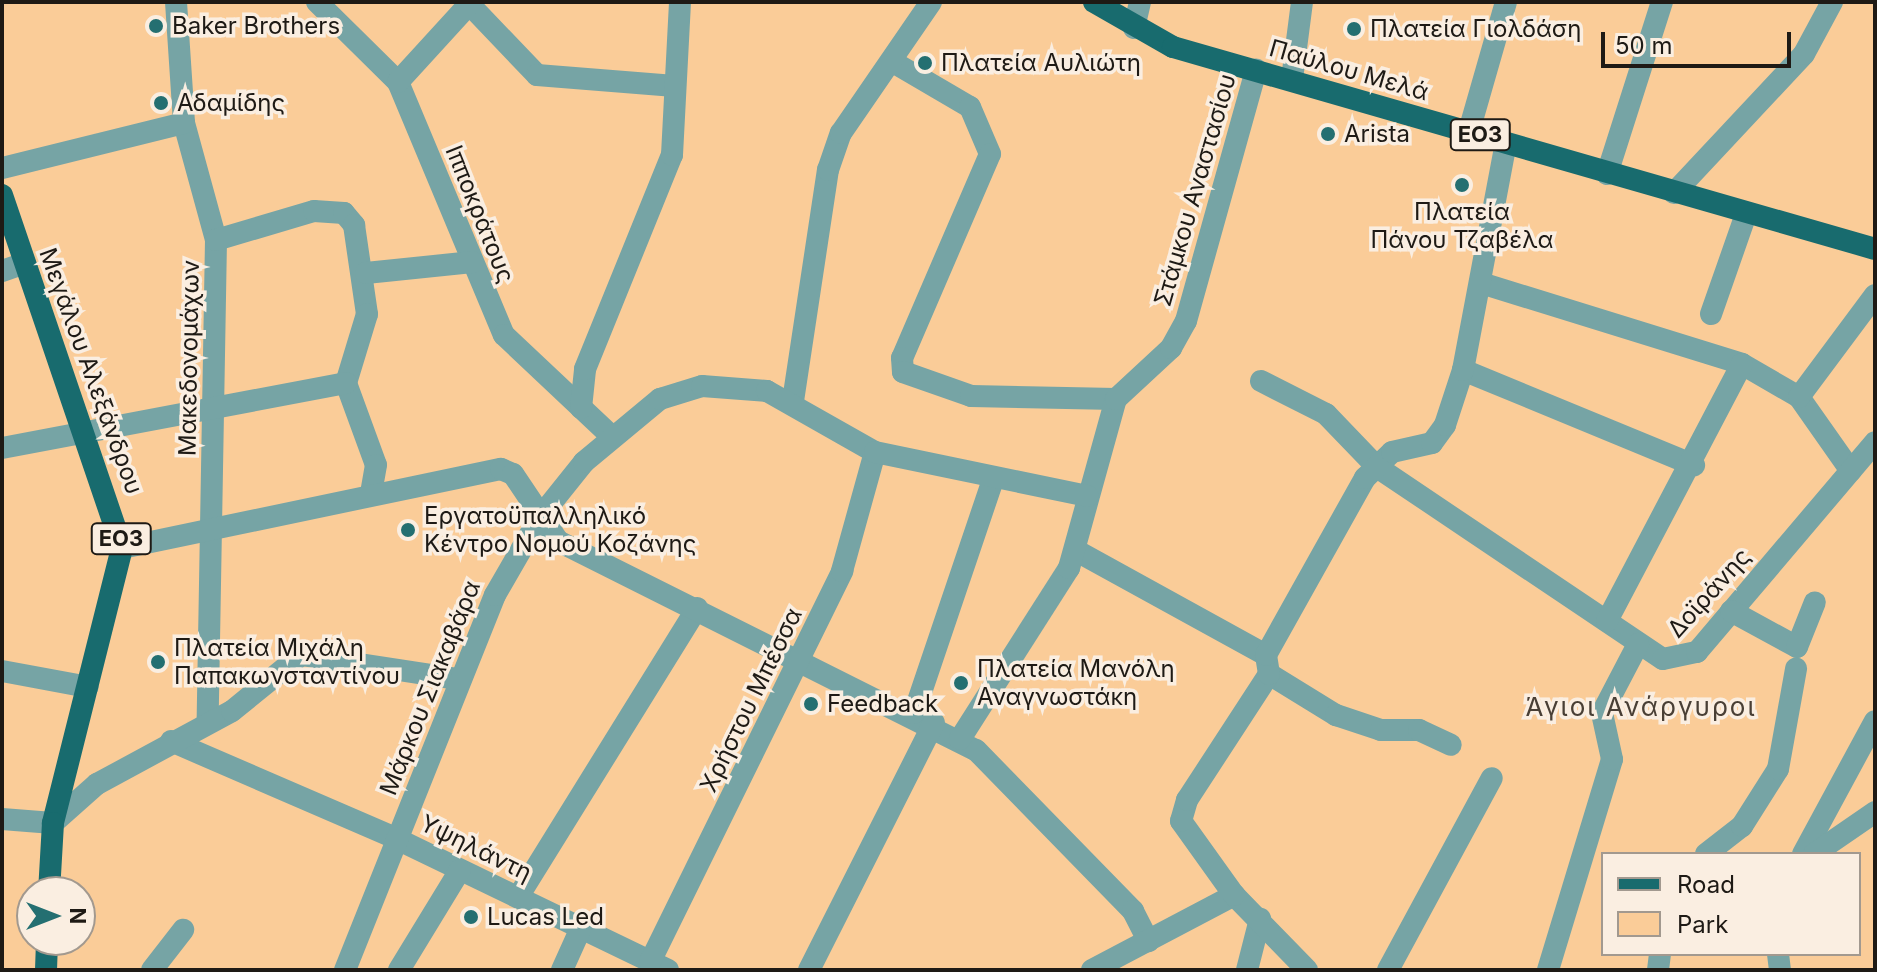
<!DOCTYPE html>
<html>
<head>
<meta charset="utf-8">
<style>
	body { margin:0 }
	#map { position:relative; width:1877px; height:972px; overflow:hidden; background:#ece1d4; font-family:Inter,sans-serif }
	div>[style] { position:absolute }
	.green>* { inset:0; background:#facc98 }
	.pedestrian>* { height:22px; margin:-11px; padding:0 11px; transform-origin:11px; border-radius:11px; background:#76a4a5 }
	.minor>* { height:22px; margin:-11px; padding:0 11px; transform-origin:11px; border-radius:11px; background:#76a4a5 }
	.tertiary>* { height:22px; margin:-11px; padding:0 11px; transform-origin:11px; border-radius:11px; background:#76a4a5 }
	.primary>* { height:22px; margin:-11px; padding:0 11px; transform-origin:11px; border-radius:11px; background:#186b6e }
	.dots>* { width:22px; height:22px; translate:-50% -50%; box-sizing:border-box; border:4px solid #faeee1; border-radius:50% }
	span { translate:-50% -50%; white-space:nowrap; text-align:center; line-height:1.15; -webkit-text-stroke:7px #faeee1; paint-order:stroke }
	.shield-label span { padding:2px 6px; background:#faeee1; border:2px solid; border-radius:6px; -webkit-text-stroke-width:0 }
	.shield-label { font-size:22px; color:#1e1a15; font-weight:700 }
	.poi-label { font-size:24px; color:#1e1a15 }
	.left { translate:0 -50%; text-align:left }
	.street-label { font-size:24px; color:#1e1a15 }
	.neighbourhood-label { font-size:26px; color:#493f35; letter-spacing:2px }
	.frame { position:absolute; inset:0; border:4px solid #1e1a15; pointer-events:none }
	.legend { position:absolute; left:1601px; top:852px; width:260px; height:104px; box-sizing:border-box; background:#faeee1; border:2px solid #a2998f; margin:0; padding:10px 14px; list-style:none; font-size:24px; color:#1e1a15 }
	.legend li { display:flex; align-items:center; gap:16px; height:40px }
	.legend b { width:40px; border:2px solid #a2998f }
	.north { position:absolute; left:16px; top:876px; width:80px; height:80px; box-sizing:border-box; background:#faeee1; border:2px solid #a2998f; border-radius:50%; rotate:90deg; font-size:22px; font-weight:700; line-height:32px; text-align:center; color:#1e1a15 }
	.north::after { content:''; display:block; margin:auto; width:28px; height:36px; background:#246f71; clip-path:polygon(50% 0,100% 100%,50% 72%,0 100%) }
	.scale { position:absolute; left:1601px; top:32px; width:190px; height:36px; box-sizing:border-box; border:4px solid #1e1a15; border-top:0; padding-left:10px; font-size:24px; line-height:28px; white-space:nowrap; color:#1e1a15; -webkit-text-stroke:6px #faeee1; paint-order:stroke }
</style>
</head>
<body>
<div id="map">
	<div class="green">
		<i style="clip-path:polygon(evenodd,2px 2px,1875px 2px,1875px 970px,2px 970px,2px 2px,1603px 854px,1859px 854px,1859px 954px,1603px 954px,1603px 854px,2px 2px,32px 892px,80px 892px,80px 940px,32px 940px,32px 892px)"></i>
	</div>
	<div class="pedestrian">
		<i style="left:471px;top:6px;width:95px;rotate:46.3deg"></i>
		<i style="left:537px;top:75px;width:138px;rotate:4.6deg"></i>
		<i style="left:1711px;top:314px;width:106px;rotate:-70.7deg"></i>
		<i style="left:518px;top:897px;width:340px;rotate:-58.2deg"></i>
		<i style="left:152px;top:970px;width:51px;rotate:-52.2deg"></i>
	</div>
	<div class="minor">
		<i style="left:176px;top:2px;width:121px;rotate:86.2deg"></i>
		<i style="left:184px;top:123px;width:121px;rotate:74.7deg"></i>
		<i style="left:216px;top:240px;width:479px;rotate:91deg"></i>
		<i style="left:317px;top:2px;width:114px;rotate:44.6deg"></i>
		<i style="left:398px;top:82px;width:274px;rotate:67.3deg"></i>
		<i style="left:504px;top:335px;width:146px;rotate:43.3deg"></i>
		<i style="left:1134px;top:28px;width:27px;rotate:-77deg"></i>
		<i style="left:893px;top:62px;width:89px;rotate:30.3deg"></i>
		<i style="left:970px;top:107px;width:51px;rotate:66.9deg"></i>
		<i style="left:990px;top:154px;width:222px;rotate:113.3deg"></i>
		<i style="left:902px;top:358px;width:14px;rotate:86deg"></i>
		<i style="left:903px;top:372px;width:72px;rotate:19.4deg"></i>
		<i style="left:971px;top:396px;width:145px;rotate:1.2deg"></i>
		<i style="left:1292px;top:79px;width:78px;rotate:-82.6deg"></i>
		<i style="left:398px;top:82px;width:108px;rotate:-47.6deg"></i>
		<i style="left:1469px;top:131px;width:134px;rotate:-74deg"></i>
		<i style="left:2px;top:168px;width:187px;rotate:-13.9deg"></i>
		<i style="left:1607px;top:174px;width:181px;rotate:-72.3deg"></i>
		<i style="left:216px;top:240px;width:102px;rotate:-16.5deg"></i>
		<i style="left:314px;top:211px;width:30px;rotate:4deg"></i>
		<i style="left:344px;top:213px;width:16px;rotate:50deg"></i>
		<i style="left:354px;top:225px;width:90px;rotate:81.7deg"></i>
		<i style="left:367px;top:314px;width:72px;rotate:106.9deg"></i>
		<i style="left:346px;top:383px;width:87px;rotate:69.9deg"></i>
		<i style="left:376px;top:465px;width:28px;rotate:100deg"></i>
		<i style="left:2px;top:271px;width:24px;rotate:-19deg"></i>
		<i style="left:366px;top:273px;width:107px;rotate:-5.9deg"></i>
		<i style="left:1481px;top:283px;width:273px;rotate:17.2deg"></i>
		<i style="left:1742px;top:364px;width:66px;rotate:30.1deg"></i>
		<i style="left:1799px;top:397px;width:90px;rotate:54.9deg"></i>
		<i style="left:1463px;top:370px;width:250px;rotate:22.4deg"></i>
		<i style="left:1261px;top:381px;width:73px;rotate:26.9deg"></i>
		<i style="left:1326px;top:414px;width:74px;rotate:46.1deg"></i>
		<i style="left:1377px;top:467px;width:344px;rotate:33.9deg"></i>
		<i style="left:1663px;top:659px;width:35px;rotate:-12deg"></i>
		<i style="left:1697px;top:652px;width:275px;rotate:-49.7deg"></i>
		<i style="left:1799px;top:397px;width:127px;rotate:-53.3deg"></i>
		<i style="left:793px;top:401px;width:234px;rotate:-81.4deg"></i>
		<i style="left:828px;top:170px;width:39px;rotate:-71deg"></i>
		<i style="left:841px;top:133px;width:159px;rotate:-55.5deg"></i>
		<i style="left:581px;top:408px;width:39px;rotate:-84deg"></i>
		<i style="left:585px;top:369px;width:231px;rotate:-67.9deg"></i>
		<i style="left:672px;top:155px;width:153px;rotate:-87deg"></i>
		<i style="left:2px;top:448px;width:350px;rotate:-10.7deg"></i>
		<i style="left:122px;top:548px;width:387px;rotate:-11.8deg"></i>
		<i style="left:501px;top:469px;width:13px;rotate:23deg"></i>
		<i style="left:513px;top:474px;width:81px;rotate:56.1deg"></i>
		<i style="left:558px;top:541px;width:467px;rotate:26.6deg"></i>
		<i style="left:976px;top:750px;width:225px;rotate:45.7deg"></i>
		<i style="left:1133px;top:911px;width:34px;rotate:63deg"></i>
		<i style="left:1075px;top:550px;width:218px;rotate:28.8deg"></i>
		<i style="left:1731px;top:611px;width:75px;rotate:28.6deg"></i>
		<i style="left:1797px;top:647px;width:48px;rotate:-68.2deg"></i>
		<i style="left:1607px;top:621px;width:290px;rotate:-62.3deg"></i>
		<i style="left:2px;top:671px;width:87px;rotate:10.5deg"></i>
		<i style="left:1269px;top:674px;width:79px;rotate:31.5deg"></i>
		<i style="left:1336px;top:715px;width:47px;rotate:18.4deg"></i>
		<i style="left:1381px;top:730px;width:38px"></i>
		<i style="left:1419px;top:730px;width:35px;rotate:25deg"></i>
		<i style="left:914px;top:713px;width:246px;rotate:-71.3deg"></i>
		<i style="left:960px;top:739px;width:203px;rotate:-57.5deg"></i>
		<i style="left:1069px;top:568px;width:175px;rotate:-74.5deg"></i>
		<i style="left:1116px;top:399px;width:75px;rotate:-42.8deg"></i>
		<i style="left:1171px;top:348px;width:31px;rotate:-61deg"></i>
		<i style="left:1186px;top:321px;width:261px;rotate:-74.4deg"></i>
		<i style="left:171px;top:741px;width:246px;rotate:23.4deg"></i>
		<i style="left:397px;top:839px;width:301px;rotate:25.8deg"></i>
		<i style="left:2px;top:819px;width:51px;rotate:4.5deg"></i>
		<i style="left:53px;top:823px;width:59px;rotate:-41.6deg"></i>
		<i style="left:97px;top:784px;width:153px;rotate:-28.4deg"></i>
		<i style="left:232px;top:711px;width:89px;rotate:-39.1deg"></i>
		<i style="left:301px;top:655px;width:159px;rotate:8.7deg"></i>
		<i style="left:1706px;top:854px;width:46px;rotate:-37.9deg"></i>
		<i style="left:1742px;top:826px;width:67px;rotate:-57.7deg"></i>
		<i style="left:1778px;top:769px;width:102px;rotate:-79.8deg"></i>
		<i style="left:1803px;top:854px;width:151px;rotate:-61.6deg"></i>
		<i style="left:1814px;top:854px;width:74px;rotate:-34.5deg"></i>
		<i style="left:1778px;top:954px;width:16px;rotate:83deg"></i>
		<i style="left:650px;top:962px;width:436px;rotate:-63.8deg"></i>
		<i style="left:842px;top:571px;width:123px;rotate:-74.5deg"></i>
		<i style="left:345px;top:970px;width:404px;rotate:-68.2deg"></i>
		<i style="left:495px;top:595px;width:90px;rotate:-60deg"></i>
		<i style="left:540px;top:517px;width:70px;rotate:-51.3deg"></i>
		<i style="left:584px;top:462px;width:99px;rotate:-39.7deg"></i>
		<i style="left:660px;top:399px;width:44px;rotate:-17.2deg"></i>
		<i style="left:702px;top:386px;width:65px;rotate:4.4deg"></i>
		<i style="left:767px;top:391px;width:124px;rotate:29.5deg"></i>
		<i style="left:875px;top:452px;width:217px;rotate:11.7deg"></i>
		<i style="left:399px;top:970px;width:117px;rotate:-58.6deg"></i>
		<i style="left:562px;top:970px;width:46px;rotate:-65.7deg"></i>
		<i style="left:809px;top:970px;width:277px;rotate:-63.2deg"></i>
		<i style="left:1092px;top:970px;width:161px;rotate:-27.8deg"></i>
		<i style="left:1247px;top:970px;width:53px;rotate:-75.7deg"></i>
		<i style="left:1307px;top:970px;width:105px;rotate:-134.2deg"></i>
		<i style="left:1234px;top:895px;width:91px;rotate:-125.6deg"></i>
		<i style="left:1181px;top:821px;width:22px;rotate:-74deg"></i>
		<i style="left:1187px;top:800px;width:150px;rotate:-56.9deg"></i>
		<i style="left:1269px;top:674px;width:19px;rotate:-99deg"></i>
		<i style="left:1266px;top:655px;width:203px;rotate:-60.8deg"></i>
		<i style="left:1365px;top:478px;width:37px;rotate:-44deg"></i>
		<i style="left:1392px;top:452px;width:41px;rotate:-12.7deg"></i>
		<i style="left:1432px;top:443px;width:22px;rotate:-54deg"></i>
		<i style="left:1445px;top:425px;width:58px;rotate:-71.9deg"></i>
		<i style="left:1463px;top:370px;width:231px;rotate:-79.3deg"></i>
		<i style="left:1388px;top:970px;width:218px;rotate:-61.6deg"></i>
		<i style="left:1548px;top:970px;width:220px;rotate:-73.1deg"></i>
		<i style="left:1612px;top:759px;width:47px;rotate:-102.3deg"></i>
		<i style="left:1602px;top:713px;width:78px;rotate:-62.4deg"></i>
		<i style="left:1658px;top:970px;width:16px;rotate:-83deg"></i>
	</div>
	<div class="tertiary">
		<i style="left:1674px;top:193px;width:190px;rotate:-46.9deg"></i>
		<i style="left:1804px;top:54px;width:59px;rotate:-61.7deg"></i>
	</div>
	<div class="primary">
		<i style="left:1094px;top:2px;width:91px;rotate:29.7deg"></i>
		<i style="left:1173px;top:47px;width:730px;rotate:16.05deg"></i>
		<i style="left:2px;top:195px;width:373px;rotate:71.2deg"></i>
		<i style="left:122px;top:548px;width:284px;rotate:104.1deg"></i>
		<i style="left:53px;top:823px;width:69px;rotate:93.3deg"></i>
		<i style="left:46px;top:970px;width:30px;rotate:-88deg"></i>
	</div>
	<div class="dots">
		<i style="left:156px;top:26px;background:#246f71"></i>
		<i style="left:1354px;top:29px;background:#246f71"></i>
		<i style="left:925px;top:63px;background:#246f71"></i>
		<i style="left:161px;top:103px;background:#246f71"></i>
		<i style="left:1328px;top:134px;background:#246f71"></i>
		<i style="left:1462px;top:185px;background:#246f71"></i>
		<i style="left:408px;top:530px;background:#246f71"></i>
		<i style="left:158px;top:662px;background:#246f71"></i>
		<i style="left:961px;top:683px;background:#246f71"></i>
		<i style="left:811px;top:704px;background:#246f71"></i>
		<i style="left:471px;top:917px;background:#246f71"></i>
	</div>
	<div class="shield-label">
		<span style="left:1480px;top:135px">ΕΟ3</span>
		<span style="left:121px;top:539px">ΕΟ3</span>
	</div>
	<div class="poi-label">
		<span class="left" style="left:172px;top:26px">Baker Brothers</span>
		<span class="left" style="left:1370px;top:29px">Πλατεία Γιολδάση</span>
		<span class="left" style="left:941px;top:63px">Πλατεία Αυλιώτη</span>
		<span class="left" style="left:177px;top:103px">Αδαμίδης</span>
		<span class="left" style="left:1344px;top:134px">Arista</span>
		<span style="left:1462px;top:226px">Πλατεία<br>Πάνου Τζαβέλα</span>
		<span class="left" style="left:424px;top:530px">Εργατοϋπαλληλικό<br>Κέντρο Νομού Κοζάνης</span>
		<span class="left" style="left:174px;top:662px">Πλατεία Μιχάλη<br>Παπακωνσταντίνου</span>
		<span class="left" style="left:977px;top:683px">Πλατεία Μανόλη<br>Αναγνωστάκη</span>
		<span class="left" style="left:827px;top:704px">Feedback</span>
		<span class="left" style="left:487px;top:917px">Lucas Led</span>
	</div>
	<div class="street-label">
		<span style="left:1349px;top:70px;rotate:16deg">Παύλου Μελά</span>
		<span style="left:1195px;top:190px;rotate:-74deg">Στάμκου Αναστασίου</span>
		<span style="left:480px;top:214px;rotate:68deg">Ιπποκράτους</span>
		<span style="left:189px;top:358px;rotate:-89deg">Μακεδονομάχων</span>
		<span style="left:91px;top:371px;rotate:70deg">Μεγάλου Αλεξάνδρου</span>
		<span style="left:1709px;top:593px;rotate:-48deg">Δοϊράνης</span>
		<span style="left:430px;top:688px;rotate:-68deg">Μάρκου Σιακαβάρα</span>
		<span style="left:751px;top:700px;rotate:-64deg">Χρήστου Μπέσσα</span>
		<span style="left:476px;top:848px;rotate:26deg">Υψηλάντη</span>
	</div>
	<div class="neighbourhood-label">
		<span style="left:1641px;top:707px">Άγιοι Ανάργυροι</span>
	</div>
	<div class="frame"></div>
	<ul class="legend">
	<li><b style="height:10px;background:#186b6e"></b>Road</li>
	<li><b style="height:22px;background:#facc98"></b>Park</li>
	</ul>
	<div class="north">N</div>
	<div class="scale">50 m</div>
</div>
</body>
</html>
